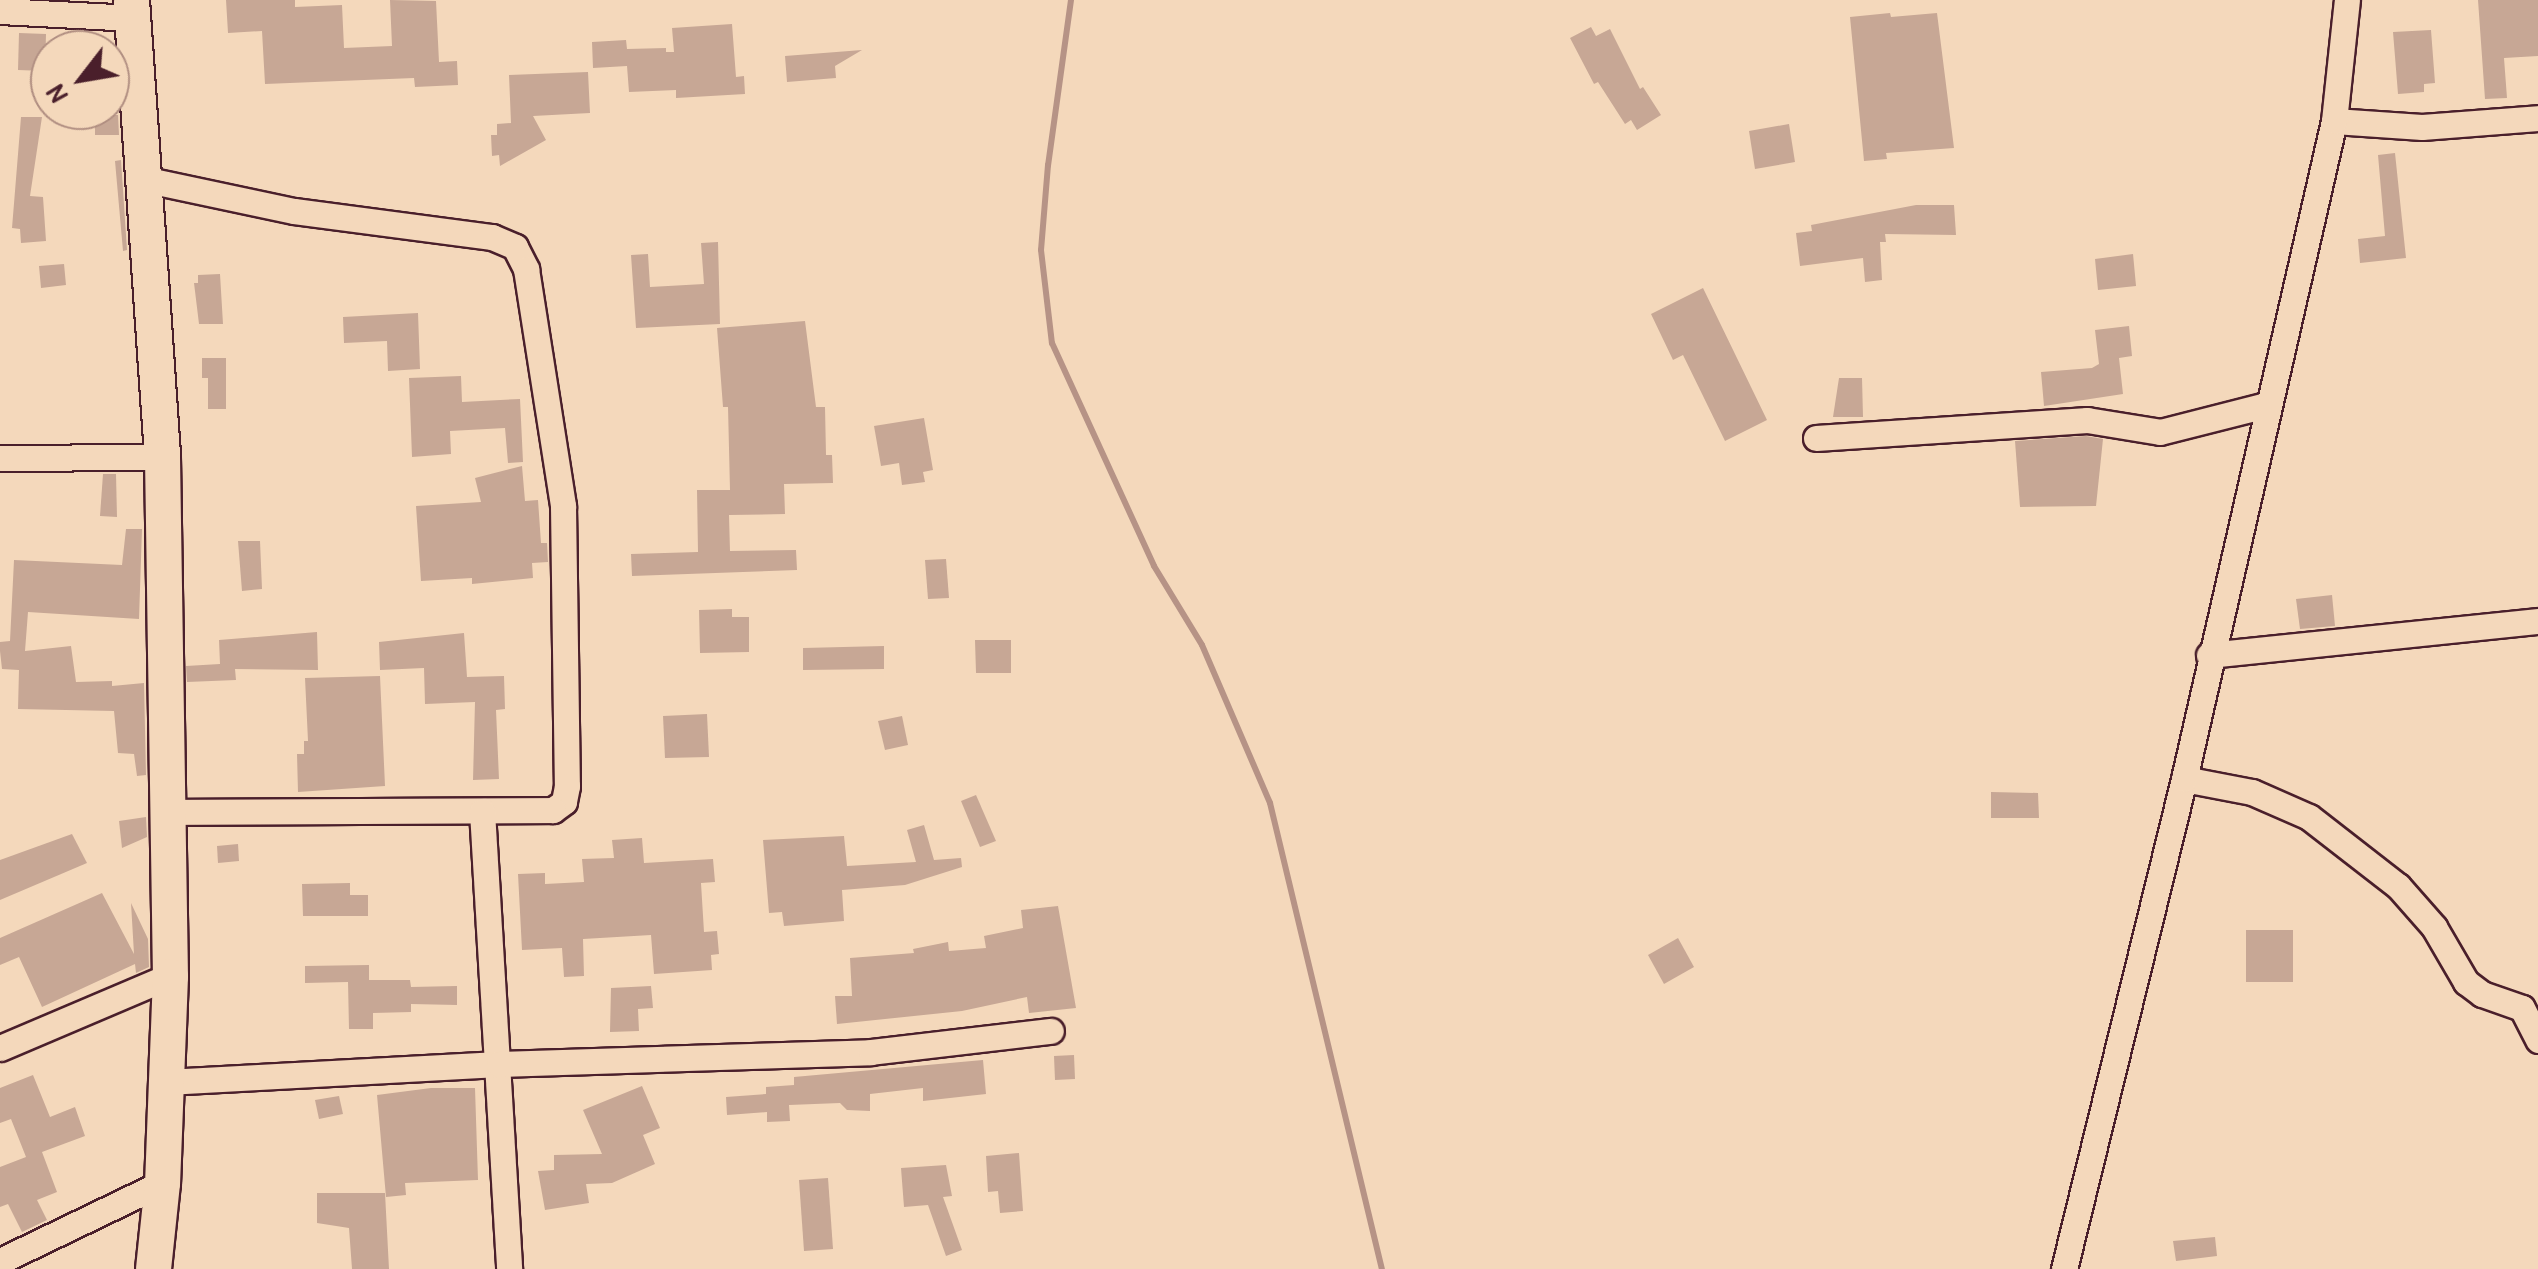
<!DOCTYPE html>
<html>
<head>
<meta charset="utf-8">
<style>
	body { margin:0 }
	#map { position:relative; width:2538px; height:1269px; overflow:hidden; background:#f4d8bb; font-family:"Patrick Hand",sans-serif }
	div>[style] { position:absolute }
	.stream>* { height:6px; margin:-3px; padding:0 3px; transform-origin:3px; border-radius:3px; background:#b69386 }
	.building>* { inset:0; background:#c7a795 }
	.roads { filter:drop-shadow(2px 0 #4a1f2b) drop-shadow(-2px 0 #4a1f2b) drop-shadow(0 2px #4a1f2b) drop-shadow(0 -2px #4a1f2b) }
	.street>* { height:25px; margin:-12.5px; padding:0 12.5px; transform-origin:12.5px; border-radius:12.5px; background:#f4d8bb }
	.secondary>* { height:35px; margin:-17.5px; padding:0 17.5px; transform-origin:17.5px; border-radius:17.5px; background:#f4d8bb }
	span { translate:-50% -50%; white-space:nowrap; text-align:center; line-height:1.15; -webkit-text-stroke:8px #f4d8bb; paint-order:stroke }
	.north { position:absolute; left:30px; top:30px; width:100px; height:100px; box-sizing:border-box; background:#f4d8bb; border:2px solid #b08e81; border-radius:50%; rotate:239deg; font-size:28px; font-weight:700; line-height:40px; text-align:center; color:#4a1f2b }
	.north::after { content:''; display:block; margin:auto; width:35px; height:45px; background:#4a1f2b; clip-path:polygon(50% 0,100% 100%,50% 72%,0 100%) }
</style>
</head>
<body>
<div id="map">
	<div class="stream">
		<i style="left:1071px;top:0;width:167px;rotate:97.9deg"></i>
		<i style="left:1048px;top:165px;width:85px;rotate:94.7deg"></i>
		<i style="left:1041px;top:250px;width:94px;rotate:83.3deg"></i>
		<i style="left:1052px;top:343px;width:245px;rotate:65.4deg"></i>
		<i style="left:1154px;top:566px;width:92px;rotate:58.7deg"></i>
		<i style="left:1202px;top:645px;width:172px;rotate:66.7deg"></i>
		<i style="left:1270px;top:803px;width:479px;rotate:76.5deg"></i>
	</div>
	<div class="building">
		<i style="clip-path:polygon(226px 0,295px 0,295px 7px,342px 5px,344px 48px,392px 46px,390px 0,436px 1px,439px 62px,457px 61px,458px 85px,415px 87px,414px 78px,265px 84px,262px 31px,228px 33px)"></i>
		<i style="clip-path:polygon(2478px 0,2538px 0,2538px 56px,2504px 58px,2507px 98px,2485px 99px)"></i>
		<i style="clip-path:polygon(1890px 13px,1891px 17px,1937px 13px,1954px 148px,1886px 153px,1887px 159px,1864px 161px,1850px 17px)"></i>
		<i style="clip-path:polygon(732px 24px,736px 77px,744px 76px,745px 94px,676px 98px,676px 90px,629px 92px,627px 66px,593px 68px,592px 42px,626px 40px,627px 49px,666px 48px,666px 52px,674px 52px,672px 28px)"></i>
		<i style="clip-path:polygon(1591px 27px,1596px 36px,1610px 29px,1640px 89px,1643px 87px,1661px 115px,1637px 130px,1631px 120px,1625px 124px,1598px 82px,1594px 84px,1570px 38px)"></i>
		<i style="clip-path:polygon(2431px 30px,2435px 83px,2424px 84px,2424px 92px,2398px 94px,2393px 32px)"></i>
		<i style="clip-path:polygon(19px 33px,46px 34px,45px 71px,18px 70px)"></i>
		<i style="clip-path:polygon(862px 50px,835px 66px,836px 78px,787px 82px,785px 56px)"></i>
		<i style="clip-path:polygon(588px 72px,590px 113px,533px 116px,546px 140px,500px 166px,499px 155px,492px 156px,491px 135px,497px 135px,497px 124px,511px 123px,509px 75px)"></i>
		<i style="clip-path:polygon(95px 115px,118px 115px,119px 135px,95px 135px)"></i>
		<i style="clip-path:polygon(21px 117px,42px 117px,30px 196px,43px 197px,46px 241px,21px 243px,20px 229px,12px 228px)"></i>
		<i style="clip-path:polygon(1789px 124px,1795px 162px,1755px 169px,1749px 131px)"></i>
		<i style="clip-path:polygon(2395px 153px,2406px 258px,2360px 263px,2358px 239px,2385px 236px,2378px 155px)"></i>
		<i style="clip-path:polygon(121px 160px,127px 250px,123px 251px,115px 161px)"></i>
		<i style="clip-path:polygon(1916px 205px,1954px 205px,1956px 235px,1885px 234px,1886px 242px,1880px 242px,1882px 280px,1865px 282px,1863px 258px,1800px 266px,1796px 233px,1812px 231px,1811px 225px)"></i>
		<i style="clip-path:polygon(718px 242px,720px 324px,636px 328px,631px 255px,648px 254px,650px 287px,704px 284px,701px 243px)"></i>
		<i style="clip-path:polygon(2133px 254px,2136px 286px,2098px 290px,2095px 259px)"></i>
		<i style="clip-path:polygon(64px 264px,66px 285px,41px 288px,39px 266px)"></i>
		<i style="clip-path:polygon(220px 274px,223px 324px,199px 324px,194px 283px,198px 283px,198px 275px)"></i>
		<i style="clip-path:polygon(1703px 288px,1767px 420px,1725px 441px,1683px 355px,1673px 360px,1651px 314px)"></i>
		<i style="clip-path:polygon(418px 313px,420px 369px,388px 371px,387px 341px,344px 343px,343px 317px)"></i>
		<i style="clip-path:polygon(805px 321px,816px 407px,825px 407px,826px 455px,832px 455px,833px 483px,784px 484px,785px 514px,729px 515px,730px 551px,796px 550px,797px 570px,632px 576px,631px 554px,698px 552px,697px 490px,730px 490px,728px 407px,723px 407px,717px 328px)"></i>
		<i style="clip-path:polygon(2129px 326px,2132px 356px,2119px 358px,2123px 394px,2044px 406px,2041px 372px,2092px 368px,2099px 364px,2095px 330px)"></i>
		<i style="clip-path:polygon(202px 358px,226px 358px,226px 409px,208px 409px,208px 378px,202px 378px)"></i>
		<i style="clip-path:polygon(461px 376px,462px 402px,520px 399px,523px 462px,508px 463px,505px 428px,450px 431px,451px 454px,412px 457px,409px 378px)"></i>
		<i style="clip-path:polygon(1839px 378px,1862px 378px,1863px 417px,1833px 417px)"></i>
		<i style="clip-path:polygon(924px 418px,933px 470px,923px 472px,925px 482px,902px 485px,899px 463px,881px 466px,874px 426px)"></i>
		<i style="clip-path:polygon(2086px 436px,2103px 439px,2096px 506px,2020px 507px,2015px 441px)"></i>
		<i style="clip-path:polygon(522px 466px,525px 501px,538px 500px,541px 543px,547px 543px,548px 562px,532px 563px,533px 578px,472px 584px,472px 578px,421px 581px,416px 506px,481px 502px,475px 478px)"></i>
		<i style="clip-path:polygon(103px 474px,116px 474px,117px 517px,100px 516px)"></i>
		<i style="clip-path:polygon(126px 529px,142px 529px,139px 619px,28px 612px,25px 651px,71px 646px,76px 682px,112px 681px,112px 686px,144px 683px,146px 775px,137px 776px,134px 754px,118px 753px,114px 711px,18px 709px,19px 670px,2px 669px,0 651px,0 642px,10px 641px,14px 560px,122px 565px)"></i>
		<i style="clip-path:polygon(238px 541px,260px 541px,262px 589px,242px 591px)"></i>
		<i style="clip-path:polygon(946px 559px,949px 598px,928px 599px,925px 560px)"></i>
		<i style="clip-path:polygon(2332px 595px,2335px 626px,2300px 629px,2296px 599px)"></i>
		<i style="clip-path:polygon(732px 609px,732px 617px,749px 617px,749px 652px,700px 653px,699px 610px)"></i>
		<i style="clip-path:polygon(317px 632px,318px 670px,235px 669px,236px 680px,187px 682px,186px 666px,220px 664px,219px 640px)"></i>
		<i style="clip-path:polygon(464px 633px,467px 677px,504px 676px,505px 709px,496px 710px,499px 779px,473px 780px,475px 702px,425px 704px,424px 668px,380px 670px,379px 642px)"></i>
		<i style="clip-path:polygon(975px 640px,1011px 640px,1011px 673px,976px 673px)"></i>
		<i style="clip-path:polygon(884px 646px,884px 669px,803px 670px,803px 648px)"></i>
		<i style="clip-path:polygon(380px 676px,385px 786px,298px 792px,297px 754px,304px 754px,304px 741px,308px 741px,305px 678px)"></i>
		<i style="clip-path:polygon(707px 714px,709px 757px,665px 758px,663px 716px)"></i>
		<i style="clip-path:polygon(902px 716px,908px 745px,885px 750px,878px 721px)"></i>
		<i style="clip-path:polygon(1991px 792px,2038px 793px,2039px 818px,1991px 818px)"></i>
		<i style="clip-path:polygon(976px 795px,996px 841px,980px 847px,961px 801px)"></i>
		<i style="clip-path:polygon(146px 817px,147px 837px,122px 848px,119px 821px)"></i>
		<i style="clip-path:polygon(924px 825px,934px 860px,961px 858px,962px 867px,905px 885px,842px 890px,844px 921px,784px 926px,782px 912px,769px 913px,763px 840px,844px 836px,847px 866px,916px 862px,907px 830px)"></i>
		<i style="clip-path:polygon(72px 834px,87px 863px,0 900px,0 860px)"></i>
		<i style="clip-path:polygon(642px 838px,644px 863px,713px 859px,715px 882px,701px 883px,704px 932px,717px 931px,719px 954px,711px 955px,712px 970px,654px 974px,651px 935px,583px 939px,584px 976px,564px 977px,562px 948px,522px 950px,518px 874px,545px 873px,545px 884px,584px 882px,582px 859px,614px 858px,612px 840px)"></i>
		<i style="clip-path:polygon(238px 844px,239px 861px,218px 863px,217px 846px)"></i>
		<i style="clip-path:polygon(350px 883px,350px 895px,368px 895px,368px 916px,303px 916px,302px 884px)"></i>
		<i style="clip-path:polygon(102px 893px,134px 954px,131px 903px,148px 939px,149px 967px,136px 973px,135px 964px,42px 1007px,19px 957px,0 965px,0 938px)"></i>
		<i style="clip-path:polygon(1058px 906px,1076px 1008px,1029px 1013px,1027px 997px,962px 1011px,837px 1024px,835px 996px,852px 996px,850px 958px,914px 953px,913px 949px,948px 942px,949px 951px,986px 948px,984px 936px,1023px 928px,1021px 910px)"></i>
		<i style="clip-path:polygon(2246px 930px,2293px 930px,2293px 982px,2246px 982px)"></i>
		<i style="clip-path:polygon(1678px 938px,1694px 967px,1664px 984px,1648px 955px)"></i>
		<i style="clip-path:polygon(369px 965px,369px 980px,410px 980px,411px 987px,457px 986px,457px 1005px,411px 1004px,411px 1012px,373px 1013px,373px 1029px,349px 1029px,348px 982px,305px 983px,305px 966px)"></i>
		<i style="clip-path:polygon(651px 986px,653px 1008px,638px 1009px,639px 1031px,610px 1032px,611px 988px)"></i>
		<i style="clip-path:polygon(1074px 1055px,1075px 1079px,1055px 1080px,1054px 1056px)"></i>
		<i style="clip-path:polygon(983px 1060px,986px 1094px,923px 1101px,923px 1088px,870px 1094px,870px 1111px,847px 1110px,840px 1103px,789px 1105px,790px 1121px,767px 1122px,767px 1112px,727px 1115px,726px 1097px,766px 1094px,766px 1087px,794px 1085px,794px 1077px)"></i>
		<i style="clip-path:polygon(33px 1075px,50px 1117px,75px 1107px,85px 1136px,42px 1152px,57px 1192px,37px 1200px,47px 1220px,22px 1232px,8px 1204px,0 1207px,0 1167px,26px 1157px,11px 1119px,0 1123px,0 1088px)"></i>
		<i style="clip-path:polygon(642px 1086px,660px 1128px,643px 1135px,655px 1164px,612px 1183px,586px 1184px,589px 1203px,545px 1210px,538px 1171px,554px 1170px,554px 1155px,602px 1154px,583px 1110px)"></i>
		<i style="clip-path:polygon(431px 1088px,475px 1088px,478px 1180px,405px 1183px,406px 1195px,386px 1197px,377px 1095px)"></i>
		<i style="clip-path:polygon(339px 1096px,343px 1114px,319px 1119px,315px 1100px)"></i>
		<i style="clip-path:polygon(1019px 1153px,1023px 1211px,1000px 1213px,998px 1191px,988px 1192px,986px 1156px)"></i>
		<i style="clip-path:polygon(946px 1165px,952px 1196px,943px 1197px,962px 1250px,946px 1256px,928px 1205px,904px 1207px,901px 1168px)"></i>
		<i style="clip-path:polygon(828px 1178px,833px 1249px,804px 1251px,799px 1180px)"></i>
		<i style="clip-path:polygon(317px 1193px,385px 1193px,389px 1269px,352px 1269px,349px 1228px,317px 1223px)"></i>
		<i style="clip-path:polygon(2215px 1237px,2217px 1256px,2176px 1261px,2173px 1241px)"></i>
	</div>
	<div class="roads">
		<div class="street">
			<i style="left:0;top:11px;width:132px;rotate:3deg"></i>
			<i style="left:2334px;top:121px;width:88px;rotate:3.9deg"></i>
			<i style="left:2422px;top:127px;width:116px;rotate:-4.4deg"></i>
			<i style="left:143px;top:179px;width:154px;rotate:12deg"></i>
			<i style="left:294px;top:211px;width:200px;rotate:7.5deg"></i>
			<i style="left:492px;top:237px;width:25px;rotate:23deg"></i>
			<i style="left:515px;top:247px;width:25px;rotate:63deg"></i>
			<i style="left:526px;top:269px;width:240px;rotate:81.1deg"></i>
			<i style="left:563px;top:506px;width:280px;rotate:89.2deg"></i>
			<i style="left:567px;top:786px;width:16px;rotate:101deg"></i>
			<i style="left:564px;top:802px;width:14px;rotate:144deg"></i>
			<i style="left:553px;top:810px;width:386px;rotate:179.7deg"></i>
			<i style="left:1816px;top:438px;width:272px;rotate:-3.8deg"></i>
			<i style="left:2087px;top:420px;width:74px;rotate:9.3deg"></i>
			<i style="left:2160px;top:432px;width:109px;rotate:-14.3deg"></i>
			<i style="left:0;top:458px;width:162px;rotate:-0.4deg"></i>
			<i style="left:2209px;top:655px;width:331px;rotate:-5.9deg"></i>
			<i style="left:2184px;top:779px;width:69px;rotate:10.8deg"></i>
			<i style="left:2252px;top:792px;width:62px;rotate:23.7deg"></i>
			<i style="left:2309px;top:817px;width:113px;rotate:37.8deg"></i>
			<i style="left:2398px;top:886px;width:55px;rotate:48.7deg"></i>
			<i style="left:2434px;top:927px;width:64px;rotate:59.8deg"></i>
			<i style="left:2466px;top:982px;width:20px;rotate:37deg"></i>
			<i style="left:2482px;top:994px;width:42px;rotate:19.3deg"></i>
			<i style="left:2522px;top:1008px;width:36px;rotate:63deg"></i>
			<i style="left:482px;top:811px;width:459px;rotate:86.6deg"></i>
			<i style="left:0;top:1048px;width:185px;rotate:-23deg"></i>
			<i style="left:166px;top:1082px;width:333px;rotate:-3.1deg"></i>
			<i style="left:499px;top:1064px;width:372px;rotate:-1.8deg"></i>
			<i style="left:871px;top:1052px;width:181px;rotate:-6.7deg"></i>
			<i style="left:0;top:1261px;width:180px;rotate:-25.7deg"></i>
			<i style="left:2064px;top:1269px;width:504px;rotate:-76.24deg"></i>
			<i style="left:2184px;top:779px;width:675px;rotate:-77.16deg"></i>
			<i style="left:2334px;top:121px;width:122px;rotate:-83.9deg"></i>
		</div>
		<div class="secondary">
			<i style="left:131px;top:0;width:458px;rotate:86.1deg"></i>
			<i style="left:162px;top:457px;width:519px;rotate:89.12deg"></i>
			<i style="left:170px;top:976px;width:207px;rotate:92.2deg"></i>
			<i style="left:162px;top:1183px;width:86px;rotate:96deg"></i>
		</div>
	</div>
	<div class="north">N</div>
</div>
</body>
</html>
